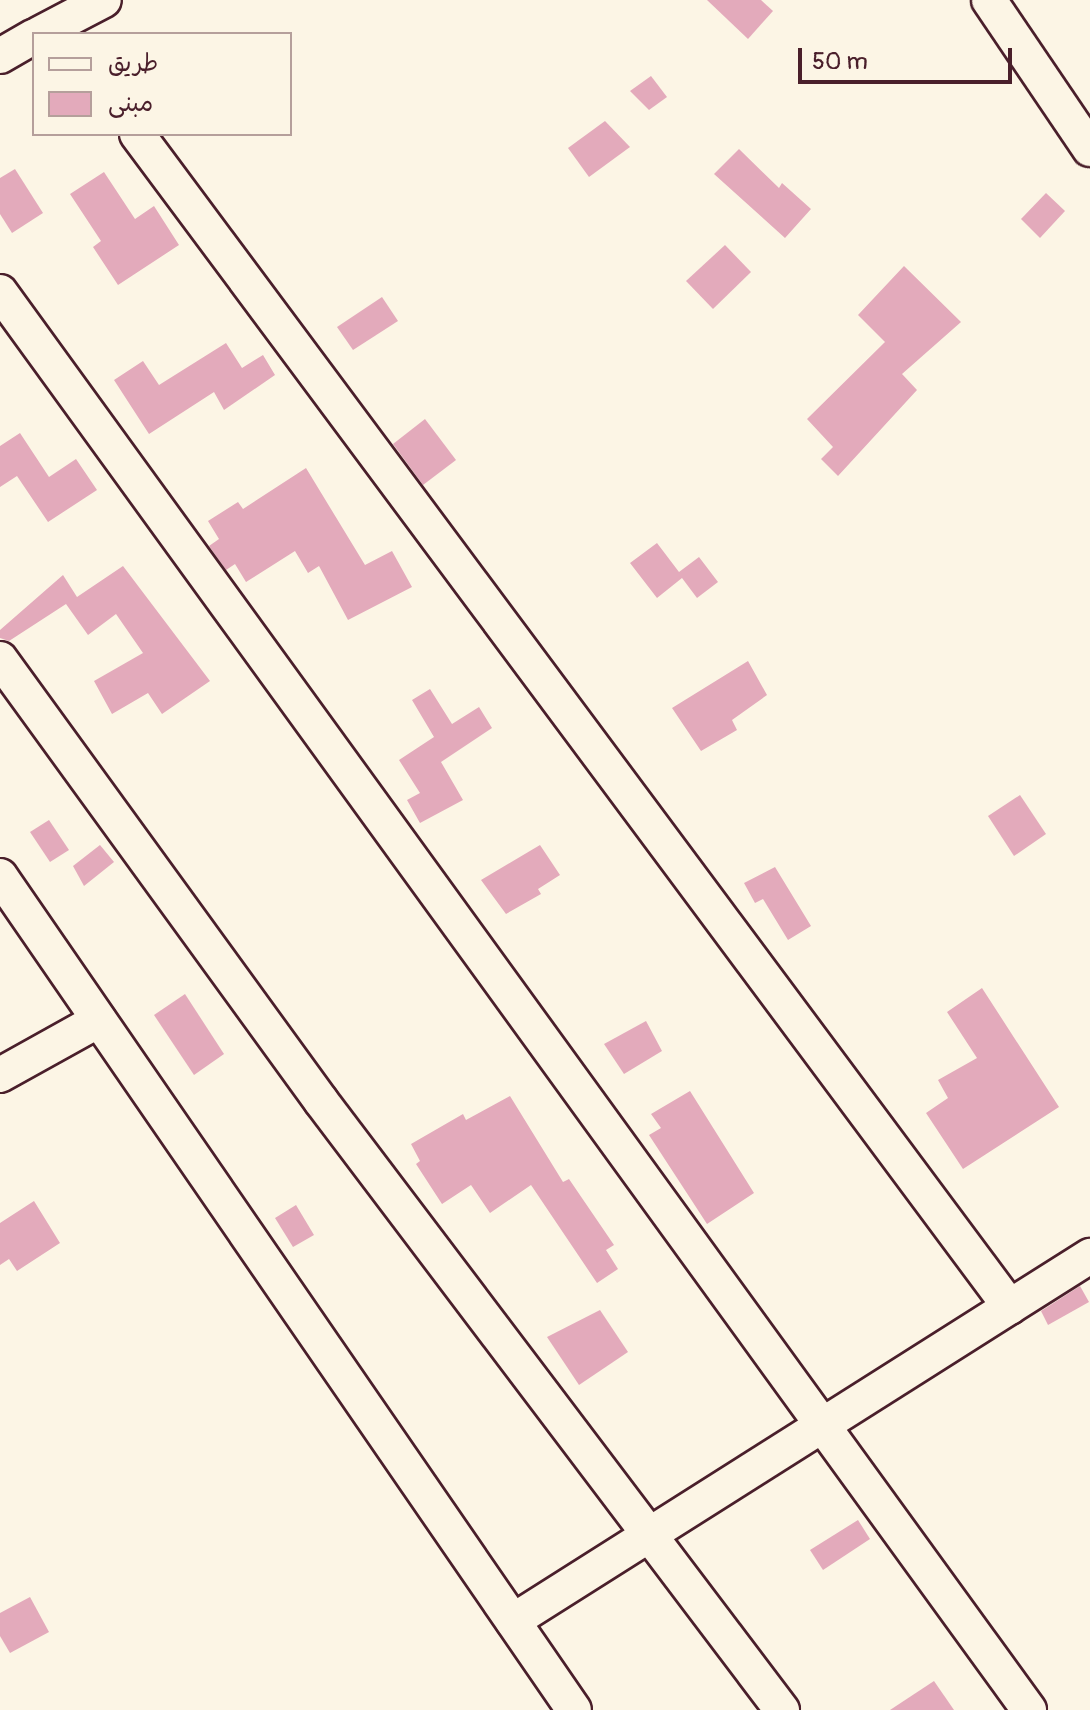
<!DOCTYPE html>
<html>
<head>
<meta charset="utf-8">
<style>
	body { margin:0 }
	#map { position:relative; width:1090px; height:1710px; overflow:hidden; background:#fcf5e5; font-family:Pangolin,"Playpen Sans Arabic",sans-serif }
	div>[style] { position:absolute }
	.building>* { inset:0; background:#e3aabb }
	.roads { filter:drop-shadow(2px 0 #4a1f2b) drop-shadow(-2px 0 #4a1f2b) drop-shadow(0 2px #4a1f2b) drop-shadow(0 -2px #4a1f2b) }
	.minor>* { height:34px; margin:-17px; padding:0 17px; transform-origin:17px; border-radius:17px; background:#fcf5e5 }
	span { translate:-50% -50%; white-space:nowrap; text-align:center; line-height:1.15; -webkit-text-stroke:6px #fcf5e5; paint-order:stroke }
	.legend { position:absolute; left:32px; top:32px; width:260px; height:104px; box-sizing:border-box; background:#fcf5e5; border:2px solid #b59f9b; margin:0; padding:10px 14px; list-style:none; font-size:24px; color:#4a1f2b }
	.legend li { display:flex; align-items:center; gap:16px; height:40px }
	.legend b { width:40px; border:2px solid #b59f9b }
	.scale { position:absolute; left:798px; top:48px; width:214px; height:36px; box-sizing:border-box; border:4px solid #4a1f2b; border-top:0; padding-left:10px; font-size:24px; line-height:28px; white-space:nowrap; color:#4a1f2b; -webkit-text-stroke:6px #fcf5e5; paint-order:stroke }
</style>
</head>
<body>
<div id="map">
	<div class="building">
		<i style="clip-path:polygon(707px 0,761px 0,773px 11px,748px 39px)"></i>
		<i style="clip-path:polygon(651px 76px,667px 97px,649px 110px,630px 91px)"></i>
		<i style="clip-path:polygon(605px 121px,630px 147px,589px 177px,568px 148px)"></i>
		<i style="clip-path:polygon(739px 149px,779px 188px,782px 183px,811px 209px,785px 238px,714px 174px)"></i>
		<i style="clip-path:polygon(15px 169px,43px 213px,12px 233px,0 214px,0 178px)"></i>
		<i style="clip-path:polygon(104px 172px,135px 219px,154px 206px,179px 245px,118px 285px,93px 247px,101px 241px,70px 194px)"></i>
		<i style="clip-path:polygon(1046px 193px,1065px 211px,1040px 238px,1021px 219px)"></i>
		<i style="clip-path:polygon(725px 245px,751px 272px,713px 309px,686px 281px)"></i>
		<i style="clip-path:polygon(904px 266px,961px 322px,902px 374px,917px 390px,838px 476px,821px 459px,833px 447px,807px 419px,885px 342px,858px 315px)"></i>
		<i style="clip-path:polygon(382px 297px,398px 321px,353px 350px,337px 327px)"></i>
		<i style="clip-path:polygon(226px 343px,242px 368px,263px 355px,275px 375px,224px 410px,214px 392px,149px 434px,114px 380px,143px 361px,159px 385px)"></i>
		<i style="clip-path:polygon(425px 419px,456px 460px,423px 485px,393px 444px)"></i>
		<i style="clip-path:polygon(20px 433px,49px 477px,76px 459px,97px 490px,48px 522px,17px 476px,0 487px,0 446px)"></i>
		<i style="clip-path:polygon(306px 468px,365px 565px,392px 551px,412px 587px,348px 620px,319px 566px,308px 573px,295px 551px,246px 582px,235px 564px,226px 570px,209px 546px,219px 539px,208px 521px,238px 502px,243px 509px)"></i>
		<i style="clip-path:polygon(657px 543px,679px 572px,699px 557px,718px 582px,697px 598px,682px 578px,657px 598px,630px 563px)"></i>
		<i style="clip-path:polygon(123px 566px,210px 681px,162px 714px,148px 693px,112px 714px,94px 681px,143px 653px,116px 614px,88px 635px,66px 604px,9px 641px,0 638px,0 630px,63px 575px,77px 597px)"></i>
		<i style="clip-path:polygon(748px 661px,767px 695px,732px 720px,737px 730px,701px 751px,672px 708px)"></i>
		<i style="clip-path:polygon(430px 689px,452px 724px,479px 707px,492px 728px,441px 762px,463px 800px,420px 823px,407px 800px,420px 793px,399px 760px,434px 737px,412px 700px)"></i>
		<i style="clip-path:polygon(1020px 795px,1046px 834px,1014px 856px,988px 816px)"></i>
		<i style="clip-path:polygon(49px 820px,69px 850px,50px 862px,30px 832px)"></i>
		<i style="clip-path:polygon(100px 845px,114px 862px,84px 886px,73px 866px)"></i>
		<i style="clip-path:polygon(540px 845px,560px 875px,538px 889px,541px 894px,506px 914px,481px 880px)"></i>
		<i style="clip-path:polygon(775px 867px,811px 926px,788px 940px,763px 899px,755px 903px,744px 883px)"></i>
		<i style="clip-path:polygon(982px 988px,1059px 1107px,963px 1169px,926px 1113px,948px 1098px,938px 1080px,977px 1058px,947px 1012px)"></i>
		<i style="clip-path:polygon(185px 994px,224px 1054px,194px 1075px,154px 1015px)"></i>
		<i style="clip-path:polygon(646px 1021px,662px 1051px,624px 1074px,604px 1044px)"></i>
		<i style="clip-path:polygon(690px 1091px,754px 1193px,707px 1224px,649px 1135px,661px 1128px,651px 1114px)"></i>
		<i style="clip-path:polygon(510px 1096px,563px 1182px,569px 1179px,614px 1245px,606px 1250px,618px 1269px,597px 1283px,531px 1185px,490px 1213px,471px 1185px,442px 1204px,416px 1164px,420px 1161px,411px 1144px,463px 1114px,466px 1120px)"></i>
		<i style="clip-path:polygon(34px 1201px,60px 1243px,17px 1271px,9px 1259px,0 1265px,0 1223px)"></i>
		<i style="clip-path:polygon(296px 1205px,314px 1235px,293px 1247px,275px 1218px)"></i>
		<i style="clip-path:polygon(1080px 1286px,1089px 1302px,1048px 1325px,1041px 1311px)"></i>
		<i style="clip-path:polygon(600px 1310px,628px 1352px,579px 1385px,547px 1337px)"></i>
		<i style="clip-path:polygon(858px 1520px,870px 1539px,823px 1570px,810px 1550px)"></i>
		<i style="clip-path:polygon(30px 1597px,49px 1632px,10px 1653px,0 1636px,0 1613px)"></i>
		<i style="clip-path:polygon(934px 1681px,954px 1710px,890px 1710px)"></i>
	</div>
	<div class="roads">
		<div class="minor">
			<i style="left:989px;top:0;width:180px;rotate:55.9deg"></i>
			<i style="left:39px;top:34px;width:73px;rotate:-27.6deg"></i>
			<i style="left:0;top:56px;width:39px;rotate:-30deg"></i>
			<i style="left:137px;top:134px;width:1462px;rotate:53.34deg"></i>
			<i style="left:0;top:292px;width:1752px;rotate:54.03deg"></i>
			<i style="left:0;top:659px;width:546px;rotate:54.01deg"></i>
			<i style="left:321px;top:1101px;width:764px;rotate:52.88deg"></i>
			<i style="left:0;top:876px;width:1012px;rotate:55.46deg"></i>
			<i style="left:0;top:1075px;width:113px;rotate:-29.1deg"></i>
			<i style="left:513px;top:1621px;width:683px;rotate:-32.32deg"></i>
		</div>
	</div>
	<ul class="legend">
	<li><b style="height:10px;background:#fcf5e5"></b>طريق</li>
	<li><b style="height:22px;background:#e3aabb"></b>مبنى</li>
	</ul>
	<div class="scale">50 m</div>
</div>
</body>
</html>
